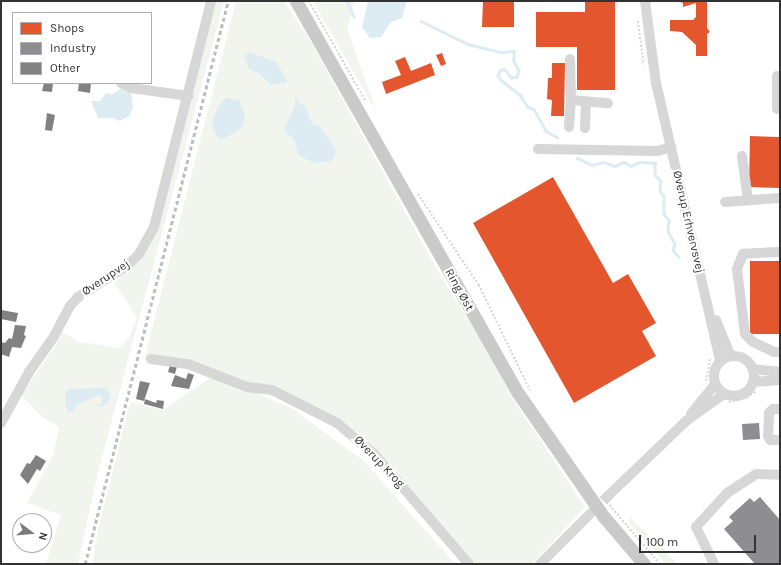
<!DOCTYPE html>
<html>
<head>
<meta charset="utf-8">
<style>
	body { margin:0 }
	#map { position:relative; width:781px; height:565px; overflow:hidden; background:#fff; font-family:Karla,sans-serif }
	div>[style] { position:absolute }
	.green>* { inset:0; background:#f1f5ed }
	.water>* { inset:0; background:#ddebf3 }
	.shops>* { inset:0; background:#e4572e }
	.industry>* { inset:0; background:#8d8d92 }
	.stream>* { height:2.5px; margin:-1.25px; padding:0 1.25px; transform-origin:1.25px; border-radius:1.25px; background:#ddebf3 }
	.building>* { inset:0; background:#818181 }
	.minor-tunnel>* { height:10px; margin-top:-5px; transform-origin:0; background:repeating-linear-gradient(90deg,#d6d6d6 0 10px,transparent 0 15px) }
	.path>* { height:1.5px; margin-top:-0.75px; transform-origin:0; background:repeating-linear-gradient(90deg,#d6d6d6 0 2px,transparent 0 4px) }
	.minor>* { height:10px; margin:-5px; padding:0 5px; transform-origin:5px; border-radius:5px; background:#d7d7d7 }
	.minor>.ring { margin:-5px; padding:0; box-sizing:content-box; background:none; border:10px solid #d7d7d7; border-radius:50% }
	.major>* { height:13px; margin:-6.5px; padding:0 6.5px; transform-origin:6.5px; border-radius:6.5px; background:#cacaca }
	.rail>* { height:2.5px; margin-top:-1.25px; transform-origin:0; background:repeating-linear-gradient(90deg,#bebebe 0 4px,transparent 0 7px) }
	span { translate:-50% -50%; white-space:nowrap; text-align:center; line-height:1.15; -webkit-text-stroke:4px #fff; paint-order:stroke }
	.street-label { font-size:12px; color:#333 }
	.frame { position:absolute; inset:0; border:2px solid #333; pointer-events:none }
	.legend { position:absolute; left:12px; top:12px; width:140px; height:72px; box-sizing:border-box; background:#fff; border:1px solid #adadad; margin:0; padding:5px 7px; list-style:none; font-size:12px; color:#333 }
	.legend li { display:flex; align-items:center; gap:8px; height:20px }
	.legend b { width:20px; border:1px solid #adadad }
	.north { position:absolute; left:12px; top:513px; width:40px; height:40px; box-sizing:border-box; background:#fff; border:1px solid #adadad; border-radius:50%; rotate:106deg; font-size:11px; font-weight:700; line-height:16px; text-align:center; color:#333 }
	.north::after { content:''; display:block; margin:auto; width:14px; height:18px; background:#7a7a7a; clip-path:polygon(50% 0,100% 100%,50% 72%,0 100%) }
	.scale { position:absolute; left:639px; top:535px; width:117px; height:18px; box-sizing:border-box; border:2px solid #333; border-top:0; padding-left:5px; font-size:12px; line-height:14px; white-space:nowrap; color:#333; -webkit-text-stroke:3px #fff; paint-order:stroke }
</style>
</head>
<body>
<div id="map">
	<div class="green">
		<i style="clip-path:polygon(214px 1px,224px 1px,98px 472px,78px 564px,46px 564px,61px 515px,27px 503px,53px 455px,59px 427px,42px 417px,21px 395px,56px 345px,61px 331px,79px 342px,119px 348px,129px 338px,137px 318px,114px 282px,134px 264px,143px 252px)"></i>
		<i style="clip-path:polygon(236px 1px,284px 1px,311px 42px,439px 273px,488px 351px,511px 396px,585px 507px,532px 564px,475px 564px,387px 462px,362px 436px,340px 420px,206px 367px,144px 360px)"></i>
		<i style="clip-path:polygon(313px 1px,355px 1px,347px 29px,377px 113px)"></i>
		<i style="clip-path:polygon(214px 375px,291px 408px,364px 461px,455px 564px,92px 564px,100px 521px,130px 402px,163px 410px)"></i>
		<i style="clip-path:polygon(629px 516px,678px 564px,666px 564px,631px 525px)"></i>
	</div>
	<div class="water">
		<i style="clip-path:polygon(368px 1px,407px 1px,402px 18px,391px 22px,381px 37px,370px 38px,362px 27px)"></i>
		<i style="clip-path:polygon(249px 52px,276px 62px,288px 82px,271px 85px,260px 74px,249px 69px,244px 57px)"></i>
		<i style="clip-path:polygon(120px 89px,131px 93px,133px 108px,130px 115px,120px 121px,112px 118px,98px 118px,91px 101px,100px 101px,106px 93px,112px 94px)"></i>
		<i style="clip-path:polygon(295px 96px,300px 104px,305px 106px,312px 124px,319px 126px,333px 146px,336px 151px,332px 161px,314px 163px,298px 155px,297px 148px,293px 138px,286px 132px,285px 127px,295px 106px)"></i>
		<i style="clip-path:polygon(226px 98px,239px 100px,245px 114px,243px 125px,239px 130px,221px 140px,216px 135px,212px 122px,217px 108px)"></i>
		<i style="clip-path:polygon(104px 388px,107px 390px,111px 398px,102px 407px,96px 405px,101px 405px,102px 397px,98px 395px,77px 405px,74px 411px,68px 412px,66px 408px,65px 395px,68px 389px)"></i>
	</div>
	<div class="shops">
		<i style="clip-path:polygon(483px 1px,514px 1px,514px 27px,482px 27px)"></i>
		<i style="clip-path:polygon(585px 1px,615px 1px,615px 90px,577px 90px,577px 47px,536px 47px,536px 12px,585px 12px)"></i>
		<i style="clip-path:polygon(677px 1px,707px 1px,707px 28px,710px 32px,707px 34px,707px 56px,696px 56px,696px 45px,682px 32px,670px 31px,670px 20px,693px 20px,696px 17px,696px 3px,683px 7px,683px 3px)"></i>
		<i style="clip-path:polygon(442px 53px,446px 64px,441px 66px,436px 55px)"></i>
		<i style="clip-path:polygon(405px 57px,411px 71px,431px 63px,435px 75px,386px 94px,382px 82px,401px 75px,395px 61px)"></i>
		<i style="clip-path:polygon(552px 63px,565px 63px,564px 116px,551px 116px,552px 100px,547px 99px,548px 78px,552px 78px)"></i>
		<i style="clip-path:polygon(750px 136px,780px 137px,780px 188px,749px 187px)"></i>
		<i style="clip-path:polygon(553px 177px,613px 283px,628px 274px,656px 323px,642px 331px,656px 356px,574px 403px,473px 223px)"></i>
		<i style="clip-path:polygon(750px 261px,780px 261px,780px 334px,750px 334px)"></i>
	</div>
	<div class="industry">
		<i style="clip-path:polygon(759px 423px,760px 439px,743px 440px,742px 424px)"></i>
		<i style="clip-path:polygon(760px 497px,780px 520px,780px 564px,755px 564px,724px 529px,733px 521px,729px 517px,750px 498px,754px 502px)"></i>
	</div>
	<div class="stream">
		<i style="left:347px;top:1px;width:17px;rotate:65deg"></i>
		<i style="left:421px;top:21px;width:52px;rotate:26.1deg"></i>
		<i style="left:468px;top:44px;width:34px;rotate:14deg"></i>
		<i style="left:501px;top:52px;width:13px;rotate:-4deg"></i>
		<i style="left:514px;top:51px;width:10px;rotate:90deg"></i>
		<i style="left:514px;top:61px;width:11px;rotate:63deg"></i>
		<i style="left:519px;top:71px;width:6px;rotate:108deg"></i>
		<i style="left:517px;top:77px;width:6px;rotate:171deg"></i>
		<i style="left:511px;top:78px;width:10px;rotate:-127deg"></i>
		<i style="left:505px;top:70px;width:4px;rotate:180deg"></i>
		<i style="left:501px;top:70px;width:6px;rotate:121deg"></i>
		<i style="left:498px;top:75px;width:6px;rotate:59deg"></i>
		<i style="left:501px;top:80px;width:24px;rotate:38deg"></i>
		<i style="left:520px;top:95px;width:14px;rotate:56deg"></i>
		<i style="left:528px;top:107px;width:6px;rotate:18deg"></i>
		<i style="left:534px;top:109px;width:25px;rotate:61deg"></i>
		<i style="left:546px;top:131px;width:13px;rotate:29deg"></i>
		<i style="left:577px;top:158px;width:17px;rotate:25deg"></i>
		<i style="left:592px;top:165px;width:11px;rotate:-15deg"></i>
		<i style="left:603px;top:162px;width:13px;rotate:18deg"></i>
		<i style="left:615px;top:166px;width:10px;rotate:-24deg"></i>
		<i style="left:624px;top:162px;width:8px;rotate:30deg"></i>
		<i style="left:631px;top:166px;width:10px;rotate:-24deg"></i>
		<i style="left:640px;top:162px;width:15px;rotate:4deg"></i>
		<i style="left:655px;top:163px;width:12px;rotate:90deg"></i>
		<i style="left:655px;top:175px;width:8px;rotate:45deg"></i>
		<i style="left:661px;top:181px;width:10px;rotate:96deg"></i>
		<i style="left:660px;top:191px;width:6px;rotate:51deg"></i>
		<i style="left:664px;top:196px;width:18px;rotate:90deg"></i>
		<i style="left:664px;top:214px;width:8px;rotate:50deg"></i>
		<i style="left:669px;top:220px;width:11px;rotate:95deg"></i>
		<i style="left:668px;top:231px;width:15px;rotate:62deg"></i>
		<i style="left:675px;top:244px;width:6px;rotate:108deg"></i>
		<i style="left:673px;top:250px;width:9px;rotate:49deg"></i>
	</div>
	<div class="building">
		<i style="clip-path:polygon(44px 83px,53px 83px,52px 92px,42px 91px)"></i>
		<i style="clip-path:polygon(79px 83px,91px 83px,90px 93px,78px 91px)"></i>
		<i style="clip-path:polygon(47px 113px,55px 115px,52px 131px,45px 130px)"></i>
		<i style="clip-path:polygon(1px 310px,18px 313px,16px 322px,1px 319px)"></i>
		<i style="clip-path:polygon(15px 325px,26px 326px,24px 335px,26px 336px,21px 348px,12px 347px,9px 357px,1px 354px,1px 342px,5px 343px,9px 338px,12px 339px)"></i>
		<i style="clip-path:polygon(170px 365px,177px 366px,175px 374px,168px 372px)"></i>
		<i style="clip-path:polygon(188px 373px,194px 375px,189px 389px,171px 386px,175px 375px,186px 379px)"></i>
		<i style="clip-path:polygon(140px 381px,150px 383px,144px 401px,136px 399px)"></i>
		<i style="clip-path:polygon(145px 399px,156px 403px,157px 400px,164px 401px,163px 409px,144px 404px)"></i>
		<i style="clip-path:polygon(36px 455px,46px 461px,40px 471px,37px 469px,28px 484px,20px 475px,27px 463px,30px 464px)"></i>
	</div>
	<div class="minor-tunnel">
		<i style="left:593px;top:512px;width:25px;rotate:-47deg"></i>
	</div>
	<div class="path">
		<i style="left:309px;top:1px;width:114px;rotate:60.5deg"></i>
		<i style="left:638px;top:21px;width:44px;rotate:82.2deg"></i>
		<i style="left:418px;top:194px;width:110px;rotate:56.2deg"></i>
		<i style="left:479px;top:285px;width:117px;rotate:64.1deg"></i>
		<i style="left:706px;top:381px;width:22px;rotate:-80deg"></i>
		<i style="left:729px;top:402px;width:18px;rotate:-13deg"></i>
		<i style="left:747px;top:398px;width:11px;rotate:-38deg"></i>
		<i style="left:607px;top:502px;width:82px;rotate:49.5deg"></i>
	</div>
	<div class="minor">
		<i style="left:645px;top:1px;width:83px;rotate:82.4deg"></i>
		<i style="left:656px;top:83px;width:285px;rotate:77deg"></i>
		<i style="left:570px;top:59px;width:41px;rotate:88.6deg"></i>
		<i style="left:571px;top:100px;width:37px;rotate:5deg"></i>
		<i style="left:777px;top:76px;width:33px;rotate:90deg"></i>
		<i style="left:121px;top:83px;width:11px;rotate:27deg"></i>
		<i style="left:131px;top:88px;width:58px;rotate:8deg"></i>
		<i style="left:569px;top:127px;width:27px;rotate:-86deg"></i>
		<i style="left:585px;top:128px;width:27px;rotate:-88deg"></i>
		<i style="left:538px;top:149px;width:120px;rotate:1deg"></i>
		<i style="left:658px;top:151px;width:14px;rotate:-17deg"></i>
		<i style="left:742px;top:156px;width:44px;rotate:82.2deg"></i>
		<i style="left:725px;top:202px;width:55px;rotate:-4.2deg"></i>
		<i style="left:778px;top:252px;width:35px;rotate:177deg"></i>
		<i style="left:743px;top:254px;width:16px;rotate:112deg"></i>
		<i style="left:737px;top:269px;width:65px;rotate:83deg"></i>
		<i style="left:745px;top:334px;width:11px;rotate:45deg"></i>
		<i style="left:753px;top:342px;width:23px;rotate:25deg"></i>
		<i style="left:774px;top:352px;width:6px"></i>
		<i style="left:716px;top:320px;width:38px;rotate:68deg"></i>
		<i class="ring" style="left:714px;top:356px;width:30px;height:30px"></i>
		<i style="left:151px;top:359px;width:37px;rotate:8deg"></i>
		<i style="left:188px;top:364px;width:63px;rotate:21.3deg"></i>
		<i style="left:247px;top:387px;width:25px;rotate:7deg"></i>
		<i style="left:272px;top:390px;width:73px;rotate:26.9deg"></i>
		<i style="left:337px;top:423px;width:48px;rotate:40deg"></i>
		<i style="left:374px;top:454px;width:145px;rotate:49.2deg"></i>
		<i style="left:753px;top:369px;width:27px;rotate:6deg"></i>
		<i style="left:753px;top:382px;width:27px;rotate:-4deg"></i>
		<i style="left:780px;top:409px;width:7px;rotate:180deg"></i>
		<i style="left:773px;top:409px;width:6px;rotate:135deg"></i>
		<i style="left:769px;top:413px;width:23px;rotate:92deg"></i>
		<i style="left:768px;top:436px;width:4px;rotate:63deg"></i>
		<i style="left:770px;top:440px;width:10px"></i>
		<i style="left:691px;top:414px;width:38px;rotate:-51deg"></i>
		<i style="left:1px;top:423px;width:58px;rotate:-61.2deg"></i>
		<i style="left:29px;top:372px;width:42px;rotate:-54.8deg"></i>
		<i style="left:53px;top:338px;width:36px;rotate:-62deg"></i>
		<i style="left:70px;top:306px;width:12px;rotate:-48deg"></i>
		<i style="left:78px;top:297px;width:59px;rotate:-32.6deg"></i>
		<i style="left:128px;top:265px;width:16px;rotate:-45deg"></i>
		<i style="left:139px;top:254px;width:31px;rotate:-61deg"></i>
		<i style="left:154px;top:227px;width:233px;rotate:-75.8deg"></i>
		<i style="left:610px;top:494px;width:105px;rotate:-43.8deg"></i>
		<i style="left:686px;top:421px;width:47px;rotate:-35.4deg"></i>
		<i style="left:540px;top:564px;width:71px;rotate:-45deg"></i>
		<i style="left:714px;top:564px;width:41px;rotate:-115.9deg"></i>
		<i style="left:696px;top:527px;width:46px;rotate:-47.6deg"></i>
		<i style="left:727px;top:493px;width:35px;rotate:-33deg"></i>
		<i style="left:756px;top:474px;width:24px;rotate:2deg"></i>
	</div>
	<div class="major">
		<i style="left:296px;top:1px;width:450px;rotate:60.5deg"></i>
		<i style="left:518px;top:393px;width:151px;rotate:55.3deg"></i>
		<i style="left:604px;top:517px;width:62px;rotate:49.6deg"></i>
	</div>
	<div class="rail">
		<i style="left:85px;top:564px;width:581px;rotate:-75.75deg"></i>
	</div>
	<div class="street-label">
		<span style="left:688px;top:222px;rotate:77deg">Øverup Erhvervsvej</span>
		<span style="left:106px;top:278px;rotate:-34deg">Øverupvej</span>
		<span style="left:459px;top:290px;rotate:61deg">Ring Øst</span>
		<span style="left:379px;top:462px;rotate:46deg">Øverup Krog</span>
	</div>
	<div class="frame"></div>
	<ul class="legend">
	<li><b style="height:11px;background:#e4572e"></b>Shops</li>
	<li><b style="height:11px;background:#8d8d92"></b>Industry</li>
	<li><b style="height:11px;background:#818181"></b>Other</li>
	</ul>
	<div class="north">N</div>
	<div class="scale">100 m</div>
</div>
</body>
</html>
